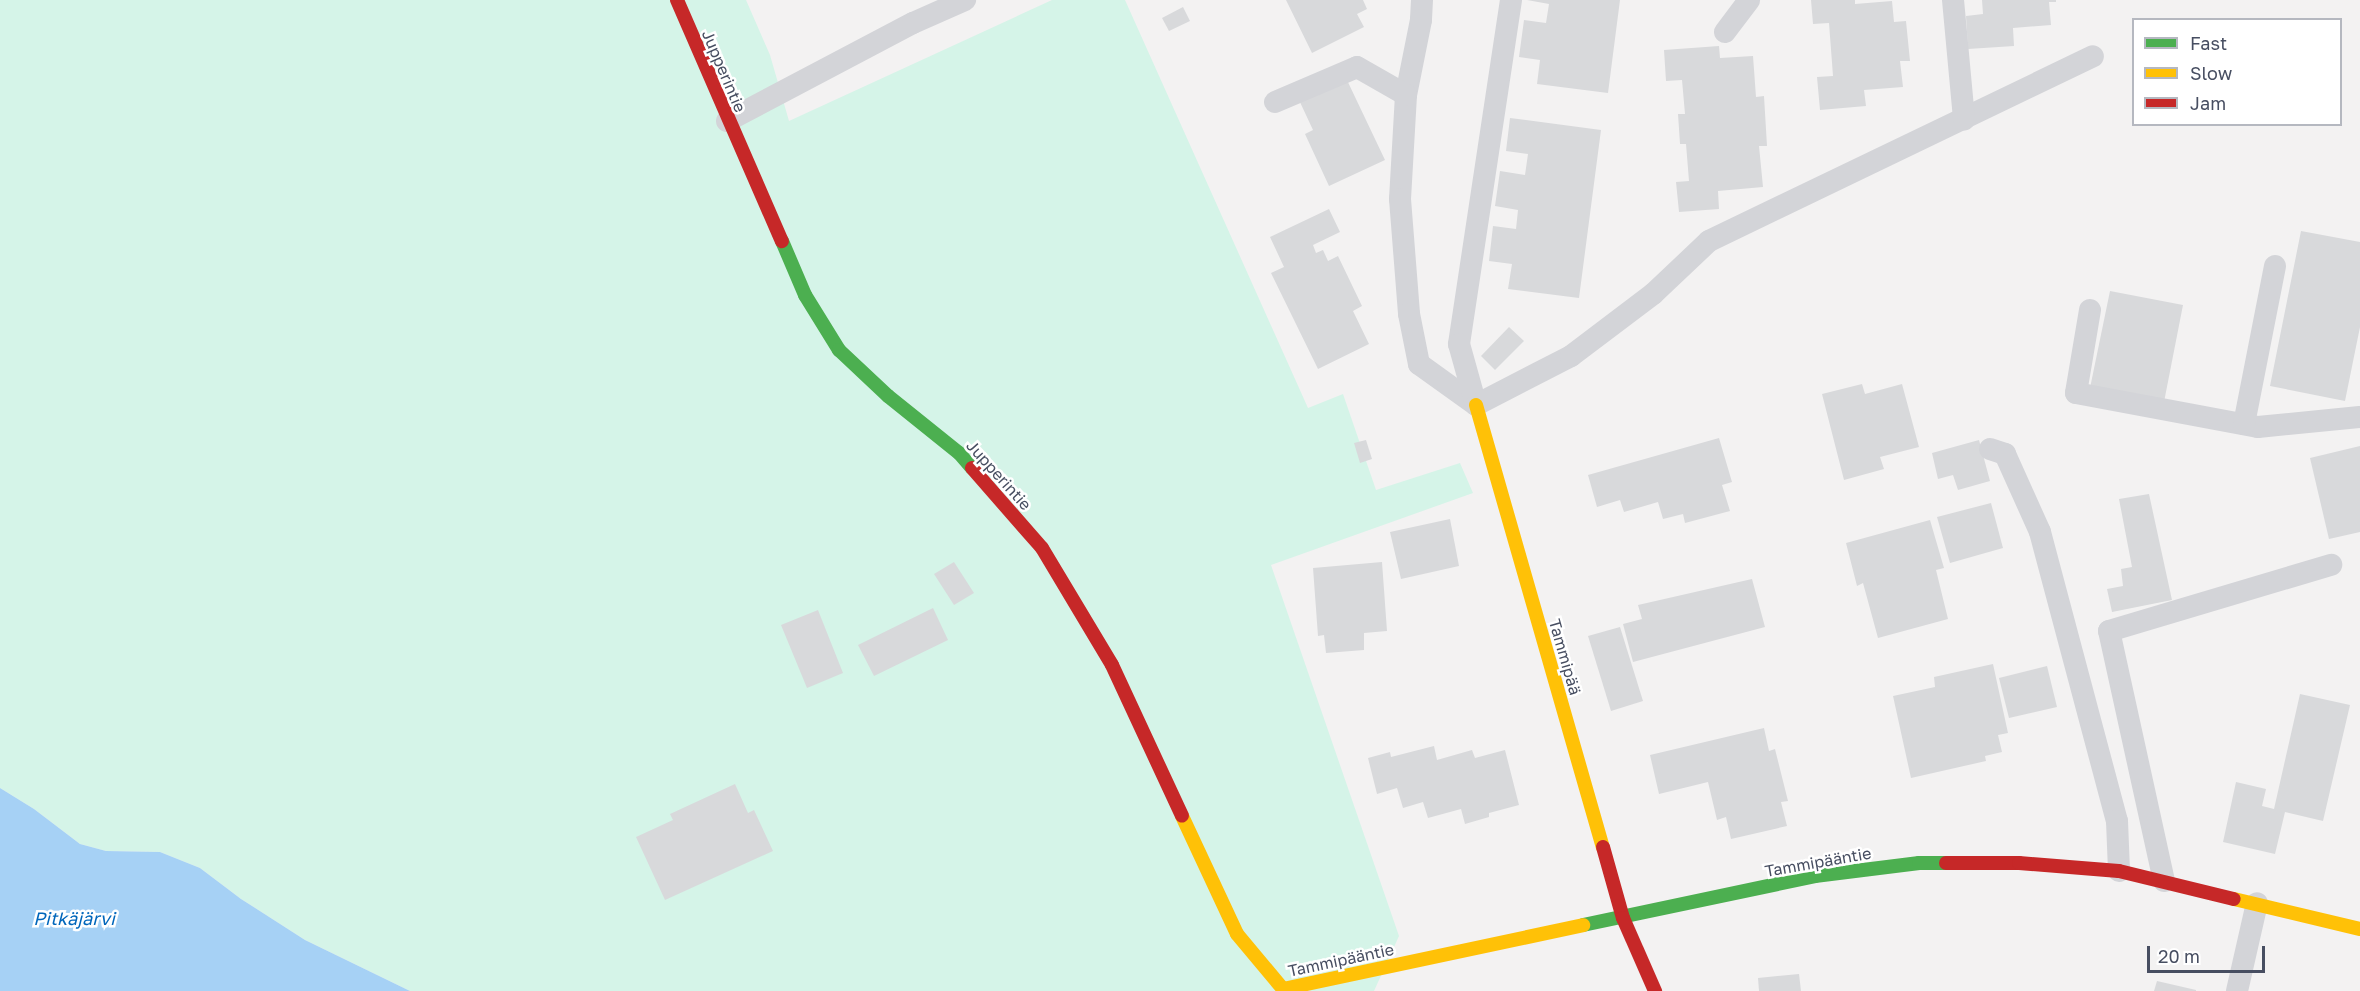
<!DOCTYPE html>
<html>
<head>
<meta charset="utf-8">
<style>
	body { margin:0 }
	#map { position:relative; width:2360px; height:991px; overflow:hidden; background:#f3f2f2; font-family:"Golos Text",sans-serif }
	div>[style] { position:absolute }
	.green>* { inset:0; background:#d5f4e8 }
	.water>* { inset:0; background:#a6d1f5 }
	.building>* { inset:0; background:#d8d9db }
	.lane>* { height:22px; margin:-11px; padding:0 11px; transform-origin:11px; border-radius:11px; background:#d3d4d8 }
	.fast>* { height:14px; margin:-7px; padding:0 7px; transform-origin:7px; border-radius:7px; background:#4caf50 }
	.slow>* { height:14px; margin:-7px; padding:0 7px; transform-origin:7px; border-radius:7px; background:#ffc107 }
	.jam>* { height:14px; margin:-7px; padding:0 7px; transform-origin:7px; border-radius:7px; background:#c62828 }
	span { translate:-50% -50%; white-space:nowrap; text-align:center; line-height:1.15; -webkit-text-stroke:5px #fff; paint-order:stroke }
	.street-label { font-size:16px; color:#474e61 }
	.water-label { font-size:18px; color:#06b; font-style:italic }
	.legend { position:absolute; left:2132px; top:18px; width:210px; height:108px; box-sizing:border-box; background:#fff; border:2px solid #b5b8c0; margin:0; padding:8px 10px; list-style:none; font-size:18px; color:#474e61 }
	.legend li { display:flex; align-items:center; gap:12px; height:30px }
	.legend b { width:30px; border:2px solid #b5b8c0 }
	.scale { position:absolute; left:2147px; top:946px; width:118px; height:27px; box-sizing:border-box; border:3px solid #474e61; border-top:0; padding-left:8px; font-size:18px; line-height:21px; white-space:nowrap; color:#474e61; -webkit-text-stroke:4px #fff; paint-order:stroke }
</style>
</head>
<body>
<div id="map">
	<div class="green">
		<i style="clip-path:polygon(0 0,746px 0,770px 55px,789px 121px,1052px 0,1125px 0,1308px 408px,1343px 394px,1376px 490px,1460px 463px,1473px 493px,1271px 565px,1399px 936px,1374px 991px,410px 991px,305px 940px,241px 899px,200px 868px,160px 852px,106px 851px,80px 844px,34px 809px,0 788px)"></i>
	</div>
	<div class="water">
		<i style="clip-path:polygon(0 788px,34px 809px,80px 844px,106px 851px,160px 852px,200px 868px,241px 899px,305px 940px,410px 991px,0 991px)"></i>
	</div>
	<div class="building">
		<i style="clip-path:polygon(1286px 0,1363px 0,1367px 9px,1357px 14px,1364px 27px,1312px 53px)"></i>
		<i style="clip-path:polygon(1527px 0,1620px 0,1608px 93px,1537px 84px,1540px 60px,1519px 57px,1524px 20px,1546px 23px,1549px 4px)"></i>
		<i style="clip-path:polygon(1811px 0,1855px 0,1855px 4px,1892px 1px,1894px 22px,1906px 21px,1910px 61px,1900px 61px,1903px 87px,1864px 90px,1866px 106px,1820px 110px,1817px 77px,1833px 76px,1829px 23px,1813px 24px)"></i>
		<i style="clip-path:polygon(1982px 0,2056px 0,2056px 2px,2049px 2px,2051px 25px,2013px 28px,2014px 46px,1968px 49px,1966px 16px,1983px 14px)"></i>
		<i style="clip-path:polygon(1183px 7px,1190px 21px,1169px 31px,1162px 18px)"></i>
		<i style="clip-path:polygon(1719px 46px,1720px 58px,1753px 56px,1756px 97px,1764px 96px,1767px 146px,1759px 146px,1763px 187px,1718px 191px,1719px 209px,1679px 212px,1676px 182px,1689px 181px,1686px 144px,1680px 144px,1678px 114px,1685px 114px,1682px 80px,1666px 81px,1664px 50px)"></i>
		<i style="clip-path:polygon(1346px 78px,1385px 160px,1329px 186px,1305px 134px,1313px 130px,1299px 100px)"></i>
		<i style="clip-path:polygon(1510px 118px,1601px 130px,1579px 298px,1508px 289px,1512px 264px,1489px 261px,1493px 226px,1516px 229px,1518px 210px,1495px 206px,1500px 171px,1525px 175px,1528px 154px,1506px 151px)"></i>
		<i style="clip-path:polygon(1329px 209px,1340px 232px,1313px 245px,1316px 253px,1323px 250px,1328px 261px,1338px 256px,1362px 306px,1353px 311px,1369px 344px,1318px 369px,1271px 273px,1284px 267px,1270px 237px)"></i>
		<i style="clip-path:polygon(2301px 231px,2360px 242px,2360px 327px,2345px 401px,2270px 386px)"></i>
		<i style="clip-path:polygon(2110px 291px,2183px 305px,2164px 402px,2090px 388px)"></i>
		<i style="clip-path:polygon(1509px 327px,1524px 341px,1495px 370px,1481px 356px)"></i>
		<i style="clip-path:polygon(1862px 384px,1865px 394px,1902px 384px,1919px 447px,1880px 457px,1884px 469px,1844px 480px,1822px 394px)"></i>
		<i style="clip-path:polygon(1719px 438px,1732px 482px,1722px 485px,1730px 511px,1685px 523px,1683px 514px,1663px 519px,1658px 502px,1624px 512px,1620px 500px,1597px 507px,1588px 475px)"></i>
		<i style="clip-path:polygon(1366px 440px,1372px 459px,1360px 463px,1354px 443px)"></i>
		<i style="clip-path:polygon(1979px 440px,1990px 481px,1958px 490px,1953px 475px,1938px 479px,1932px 453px)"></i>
		<i style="clip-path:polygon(2360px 446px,2360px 532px,2329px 539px,2310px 458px)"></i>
		<i style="clip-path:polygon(2149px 494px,2172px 600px,2112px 612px,2107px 589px,2123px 586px,2121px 569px,2132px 567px,2119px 499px)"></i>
		<i style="clip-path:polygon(1991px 503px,2003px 548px,1950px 563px,1937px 517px)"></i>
		<i style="clip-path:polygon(1450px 519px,1459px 566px,1401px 579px,1390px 532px)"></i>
		<i style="clip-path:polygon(1930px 520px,1944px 568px,1936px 570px,1948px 619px,1878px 638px,1863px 583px,1857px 586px,1846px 543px)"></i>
		<i style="clip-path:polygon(954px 562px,974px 593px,954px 605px,934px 574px)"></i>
		<i style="clip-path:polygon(1382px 562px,1387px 631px,1364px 633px,1364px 650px,1326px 653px,1324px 635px,1318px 636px,1313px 568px)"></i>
		<i style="clip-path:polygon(1752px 579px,1765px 627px,1633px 662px,1623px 624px,1642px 619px,1638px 605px)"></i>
		<i style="clip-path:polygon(933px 608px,948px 640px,874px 676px,858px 645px)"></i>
		<i style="clip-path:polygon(818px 610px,843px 673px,807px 688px,781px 625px)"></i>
		<i style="clip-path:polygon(1620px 627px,1643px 701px,1611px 711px,1588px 636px)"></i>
		<i style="clip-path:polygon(1993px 664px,2008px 733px,1998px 735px,2002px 752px,1985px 756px,1986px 761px,1911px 778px,1893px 696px,1935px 687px,1934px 677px)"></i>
		<i style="clip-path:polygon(2047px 666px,2057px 707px,2009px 718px,1999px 678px)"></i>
		<i style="clip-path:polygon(2300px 694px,2350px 705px,2323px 821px,2285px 812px,2275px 854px,2223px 842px,2236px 782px,2266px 789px,2262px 806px,2274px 809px)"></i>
		<i style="clip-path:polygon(1764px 728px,1769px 751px,1775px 749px,1788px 801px,1781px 802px,1787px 826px,1731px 839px,1726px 817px,1717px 820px,1708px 782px,1659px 794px,1650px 755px)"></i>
		<i style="clip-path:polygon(1434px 746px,1437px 760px,1472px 750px,1475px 758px,1505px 750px,1519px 805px,1489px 813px,1489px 817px,1465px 824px,1461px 809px,1428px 818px,1423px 802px,1403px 808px,1397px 788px,1377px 794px,1368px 758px,1390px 752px,1391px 757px)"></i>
		<i style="clip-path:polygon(735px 784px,748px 813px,754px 810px,773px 851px,665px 900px,636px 837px,673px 820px,670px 814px)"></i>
		<i style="clip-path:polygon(1799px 974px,1801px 991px,1759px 991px,1758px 978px)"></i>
		<i style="clip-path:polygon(2157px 981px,2196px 990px,2196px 991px,2154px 991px)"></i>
	</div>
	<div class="lane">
		<i style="left:1422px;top:0;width:20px;rotate:93deg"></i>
		<i style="left:1421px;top:20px;width:76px;rotate:101.3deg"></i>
		<i style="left:1406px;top:95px;width:104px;rotate:93.3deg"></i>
		<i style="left:1400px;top:199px;width:115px;rotate:85.5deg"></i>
		<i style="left:1409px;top:314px;width:51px;rotate:78.7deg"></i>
		<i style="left:1419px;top:364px;width:70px;rotate:35.7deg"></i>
		<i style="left:1511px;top:0;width:348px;rotate:98.6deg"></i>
		<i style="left:1459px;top:344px;width:63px;rotate:74.4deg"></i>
		<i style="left:1476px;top:405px;width:107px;rotate:-27.3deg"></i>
		<i style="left:1571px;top:356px;width:103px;rotate:-37.1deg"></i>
		<i style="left:1653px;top:294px;width:77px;rotate:-43.4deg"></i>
		<i style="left:1709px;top:241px;width:426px;rotate:-25.7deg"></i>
		<i style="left:1953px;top:0;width:120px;rotate:84.7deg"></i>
		<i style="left:1725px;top:32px;width:40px;rotate:-53deg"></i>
		<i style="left:1275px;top:102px;width:89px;rotate:-23.1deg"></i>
		<i style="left:1357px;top:67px;width:56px;rotate:29.7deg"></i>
		<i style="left:727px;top:121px;width:210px;rotate:-27.8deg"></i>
		<i style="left:913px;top:23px;width:57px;rotate:-23.9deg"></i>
		<i style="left:2090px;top:310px;width:84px;rotate:99.6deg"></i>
		<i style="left:2076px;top:393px;width:185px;rotate:10.6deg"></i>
		<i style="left:2258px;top:427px;width:102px;rotate:-5.6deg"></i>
		<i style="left:2244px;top:424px;width:161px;rotate:-78.9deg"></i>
		<i style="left:1990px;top:449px;width:16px;rotate:18deg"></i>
		<i style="left:2005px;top:454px;width:85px;rotate:65.8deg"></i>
		<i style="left:2040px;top:532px;width:299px;rotate:75.1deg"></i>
		<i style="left:2117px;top:821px;width:50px;rotate:87.7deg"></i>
		<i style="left:2164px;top:881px;width:256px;rotate:-102.4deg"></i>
		<i style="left:2109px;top:631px;width:232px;rotate:-16.6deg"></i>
		<i style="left:2237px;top:991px;width:90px;rotate:-77.2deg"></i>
	</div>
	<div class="fast">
		<i style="left:782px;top:241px;width:59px;rotate:66.9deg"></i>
		<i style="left:805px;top:295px;width:65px;rotate:58.3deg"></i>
		<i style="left:839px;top:350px;width:67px;rotate:43.2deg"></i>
		<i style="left:888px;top:396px;width:91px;rotate:38.8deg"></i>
		<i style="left:959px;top:453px;width:20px;rotate:49deg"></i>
		<i style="left:1583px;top:925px;width:237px;rotate:-11.9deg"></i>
		<i style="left:1815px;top:876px;width:105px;rotate:-7.1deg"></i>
		<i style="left:1919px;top:863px;width:27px"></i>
	</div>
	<div class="slow">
		<i style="left:1476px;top:405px;width:460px;rotate:74deg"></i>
		<i style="left:1182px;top:816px;width:130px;rotate:65deg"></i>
		<i style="left:1237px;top:934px;width:72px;rotate:50.1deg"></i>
		<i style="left:1283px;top:989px;width:307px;rotate:-12deg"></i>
		<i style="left:2234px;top:899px;width:130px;rotate:13.4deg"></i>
	</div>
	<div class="jam">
		<i style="left:677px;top:0;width:263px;rotate:66.5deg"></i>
		<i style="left:972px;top:468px;width:106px;rotate:48.8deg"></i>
		<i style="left:1042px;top:548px;width:136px;rotate:59.1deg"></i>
		<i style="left:1112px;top:665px;width:166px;rotate:65.1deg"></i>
		<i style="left:1603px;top:847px;width:74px;rotate:74.3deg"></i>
		<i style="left:1623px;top:918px;width:80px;rotate:66.3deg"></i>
		<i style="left:1946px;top:863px;width:73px"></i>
		<i style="left:2019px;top:863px;width:100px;rotate:4.6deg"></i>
		<i style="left:2119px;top:871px;width:118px;rotate:13.7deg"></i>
	</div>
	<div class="street-label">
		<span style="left:724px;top:71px;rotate:67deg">Jupperintie</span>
		<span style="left:999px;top:475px;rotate:48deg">Jupperintie</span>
		<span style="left:1565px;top:657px;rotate:74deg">Tammipää</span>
		<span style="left:1818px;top:862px;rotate:-10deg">Tammipääntie</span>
		<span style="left:1341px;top:960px;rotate:-12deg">Tammipääntie</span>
	</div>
	<div class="water-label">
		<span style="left:74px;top:918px">Pitkäjärvi</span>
	</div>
	<ul class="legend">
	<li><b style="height:8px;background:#4caf50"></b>Fast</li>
	<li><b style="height:8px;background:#ffc107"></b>Slow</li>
	<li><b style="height:8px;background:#c62828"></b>Jam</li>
	</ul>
	<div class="scale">20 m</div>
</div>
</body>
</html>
